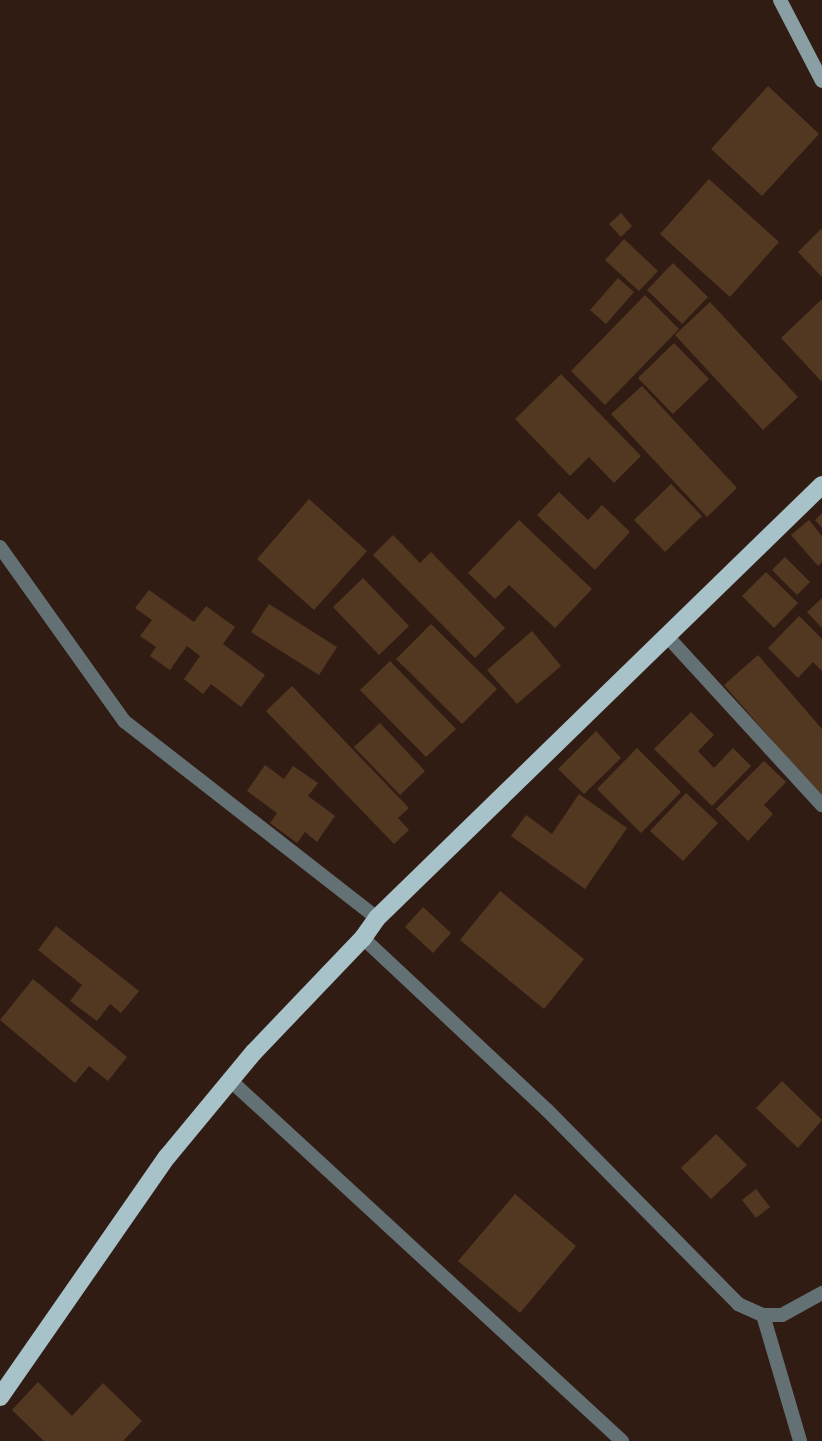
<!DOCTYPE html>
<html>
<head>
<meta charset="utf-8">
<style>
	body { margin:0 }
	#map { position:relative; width:822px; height:1441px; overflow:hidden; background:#311c14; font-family:Quicksand,sans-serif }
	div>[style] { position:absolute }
	.building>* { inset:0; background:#533821 }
	.lane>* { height:14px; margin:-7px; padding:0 7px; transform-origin:7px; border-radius:7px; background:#647174 }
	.street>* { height:14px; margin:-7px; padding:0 7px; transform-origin:7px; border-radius:7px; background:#647174 }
	.secondary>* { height:14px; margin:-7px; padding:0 7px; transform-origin:7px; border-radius:7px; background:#8a9fa3 }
	.primary>* { height:18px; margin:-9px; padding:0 9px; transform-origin:9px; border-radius:9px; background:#a7c2c8 }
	span { translate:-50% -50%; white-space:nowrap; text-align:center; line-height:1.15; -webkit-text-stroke:7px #26130b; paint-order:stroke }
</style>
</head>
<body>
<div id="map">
	<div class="building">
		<i style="clip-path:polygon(768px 86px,819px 134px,762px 196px,711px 149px)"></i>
		<i style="clip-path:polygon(709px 179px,779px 242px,730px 297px,660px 234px)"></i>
		<i style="clip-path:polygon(621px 213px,632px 226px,621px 237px,609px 224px)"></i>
		<i style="clip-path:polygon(822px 228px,822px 277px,798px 252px)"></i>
		<i style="clip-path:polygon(624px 239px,658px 271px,639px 291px,605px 260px)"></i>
		<i style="clip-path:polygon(673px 263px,708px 297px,682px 324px,647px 290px)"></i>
		<i style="clip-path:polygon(618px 278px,634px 292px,606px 324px,590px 310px)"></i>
		<i style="clip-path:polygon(645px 295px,679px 329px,605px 405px,571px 371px)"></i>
		<i style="clip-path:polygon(822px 299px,822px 382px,781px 338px)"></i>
		<i style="clip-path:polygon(710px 302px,798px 397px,763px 430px,675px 335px)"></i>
		<i style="clip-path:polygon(674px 343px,709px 379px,673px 414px,638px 378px)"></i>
		<i style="clip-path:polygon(561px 374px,641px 456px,614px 483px,589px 457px,570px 476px,515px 419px)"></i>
		<i style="clip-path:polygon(642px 386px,737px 488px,707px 517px,611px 414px)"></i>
		<i style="clip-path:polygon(671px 484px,702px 516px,665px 552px,634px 520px)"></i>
		<i style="clip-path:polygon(559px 492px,588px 520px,602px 505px,630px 532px,595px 570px,537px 515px)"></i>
		<i style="clip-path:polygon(309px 499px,367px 551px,314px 610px,257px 559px)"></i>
		<i style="clip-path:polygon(822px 513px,822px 528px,815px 520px)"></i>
		<i style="clip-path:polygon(519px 520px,592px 589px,555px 628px,509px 585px,495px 599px,468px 573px)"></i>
		<i style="clip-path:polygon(809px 520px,822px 536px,822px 562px,818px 566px,791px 535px)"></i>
		<i style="clip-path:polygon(393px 535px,420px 563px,431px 552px,505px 628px,475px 658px,373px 555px)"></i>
		<i style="clip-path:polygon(785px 557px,810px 582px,797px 595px,772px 570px)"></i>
		<i style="clip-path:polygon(766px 572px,798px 603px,774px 628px,742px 596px)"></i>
		<i style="clip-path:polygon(363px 578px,409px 626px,379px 655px,333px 607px)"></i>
		<i style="clip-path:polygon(149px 590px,194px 622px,206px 606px,235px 627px,223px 644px,265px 675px,241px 707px,211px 684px,203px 694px,184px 679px,200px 656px,187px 646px,170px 670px,150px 656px,156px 647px,140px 636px,152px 620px,135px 608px)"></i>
		<i style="clip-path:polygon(822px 598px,822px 628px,807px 612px)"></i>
		<i style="clip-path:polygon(269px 604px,337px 647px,319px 675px,251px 632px)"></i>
		<i style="clip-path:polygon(799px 616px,822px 639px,822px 671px,813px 662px,798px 678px,768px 648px)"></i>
		<i style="clip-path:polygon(431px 624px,497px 689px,462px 724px,396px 659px)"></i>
		<i style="clip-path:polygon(532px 631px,561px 666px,517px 704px,487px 670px)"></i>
		<i style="clip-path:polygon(758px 655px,822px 729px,822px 798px,724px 685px)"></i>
		<i style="clip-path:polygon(390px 661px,456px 729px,426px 757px,360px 690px)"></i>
		<i style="clip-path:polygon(292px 686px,409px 808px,398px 818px,409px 830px,394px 844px,266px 711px)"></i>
		<i style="clip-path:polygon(691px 712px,714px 735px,698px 751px,714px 768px,733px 748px,751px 766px,712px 806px,654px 749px)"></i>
		<i style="clip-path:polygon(380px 723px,425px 771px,400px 795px,354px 747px)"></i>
		<i style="clip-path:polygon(596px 731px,621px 758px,584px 794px,558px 769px)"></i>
		<i style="clip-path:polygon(637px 748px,681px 792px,641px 833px,597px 789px)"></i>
		<i style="clip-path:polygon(764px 761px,786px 782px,764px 805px,773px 814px,748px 841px,716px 809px)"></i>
		<i style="clip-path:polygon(265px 765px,284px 779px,293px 766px,318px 783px,308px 796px,335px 816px,317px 842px,305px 832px,297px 843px,270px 823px,277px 813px,247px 791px)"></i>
		<i style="clip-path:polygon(686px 793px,718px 823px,683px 861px,650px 831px)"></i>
		<i style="clip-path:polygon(579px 794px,627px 828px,585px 889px,511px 836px,526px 815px,552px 834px)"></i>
		<i style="clip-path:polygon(500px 891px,584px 959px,544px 1009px,460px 940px)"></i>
		<i style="clip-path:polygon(423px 907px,451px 933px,433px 953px,405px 927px)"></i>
		<i style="clip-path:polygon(56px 926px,139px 991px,121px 1013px,110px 1004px,97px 1021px,70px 1001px,82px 985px,38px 950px)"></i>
		<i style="clip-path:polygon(33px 979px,127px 1057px,108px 1081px,89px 1066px,75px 1083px,0 1020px)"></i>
		<i style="clip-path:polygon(782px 1081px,822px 1120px,798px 1148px,756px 1108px)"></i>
		<i style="clip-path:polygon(716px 1134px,747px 1165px,711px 1199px,681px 1168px)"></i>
		<i style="clip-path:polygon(756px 1189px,770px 1207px,756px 1218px,742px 1200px)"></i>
		<i style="clip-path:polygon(515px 1194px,576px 1246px,520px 1313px,458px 1261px)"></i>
		<i style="clip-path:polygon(38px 1382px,72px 1416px,103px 1383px,142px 1421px,123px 1441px,44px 1441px,12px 1410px)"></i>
	</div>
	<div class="lane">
		<i style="left:0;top:547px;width:214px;rotate:54.5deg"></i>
		<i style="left:124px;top:721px;width:321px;rotate:37.9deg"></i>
		<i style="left:363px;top:938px;width:252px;rotate:43.1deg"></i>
		<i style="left:547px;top:1110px;width:272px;rotate:45.4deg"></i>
		<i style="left:738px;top:1304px;width:27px;rotate:24deg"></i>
		<i style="left:763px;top:1315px;width:19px"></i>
		<i style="left:782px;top:1315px;width:46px;rotate:-28.8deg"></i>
		<i style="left:230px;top:1080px;width:533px;rotate:42.64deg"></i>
		<i style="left:763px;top:1315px;width:131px;rotate:73.6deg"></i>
	</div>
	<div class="street">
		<i style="left:666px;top:635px;width:231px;rotate:47.5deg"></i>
	</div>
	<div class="secondary">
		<i style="left:780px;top:0;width:91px;rotate:62.6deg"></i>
	</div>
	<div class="primary">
		<i style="left:0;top:1397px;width:292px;rotate:-55.2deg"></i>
		<i style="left:167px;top:1157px;width:136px;rotate:-50.4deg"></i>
		<i style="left:254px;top:1052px;width:158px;rotate:-46.3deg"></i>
		<i style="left:363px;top:938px;width:24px;rotate:-55deg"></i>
		<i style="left:377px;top:918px;width:621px;rotate:-44.22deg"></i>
	</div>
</div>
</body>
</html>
